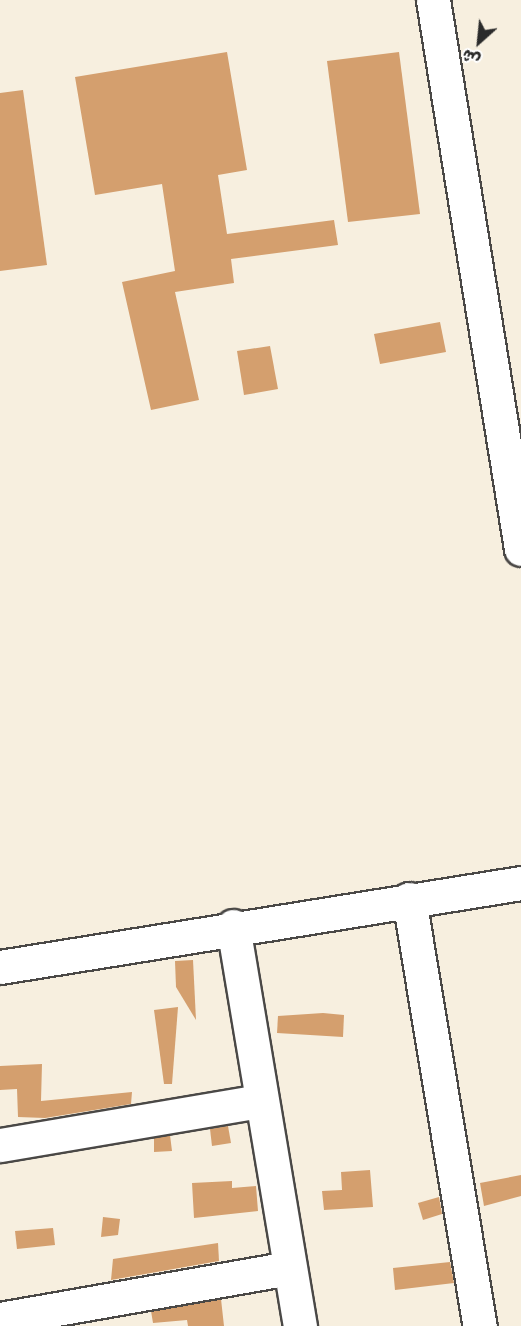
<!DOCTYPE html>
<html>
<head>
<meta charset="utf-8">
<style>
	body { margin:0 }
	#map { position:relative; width:521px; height:1326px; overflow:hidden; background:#f7efdf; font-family:Delius,"Playpen Sans Arabic",sans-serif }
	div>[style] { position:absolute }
	.building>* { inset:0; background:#d49f6e }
	.roads { filter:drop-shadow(2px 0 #4a4846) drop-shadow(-2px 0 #4a4846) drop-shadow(0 2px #4a4846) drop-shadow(0 -2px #4a4846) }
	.minor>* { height:33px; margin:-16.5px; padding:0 16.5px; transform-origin:16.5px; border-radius:16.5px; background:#fff }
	span { translate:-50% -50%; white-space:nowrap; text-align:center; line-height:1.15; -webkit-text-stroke:5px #fff; paint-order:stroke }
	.north { position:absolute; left:449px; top:12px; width:60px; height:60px; -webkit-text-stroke:4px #fff; paint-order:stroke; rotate:207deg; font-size:16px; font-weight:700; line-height:24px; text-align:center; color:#2b2b2b }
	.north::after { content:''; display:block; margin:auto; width:21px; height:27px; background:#2b2b2b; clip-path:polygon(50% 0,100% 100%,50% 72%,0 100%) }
</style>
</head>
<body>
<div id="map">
	<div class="building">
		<i style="clip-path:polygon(227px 52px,247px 170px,218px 175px,227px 234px,334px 220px,338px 245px,231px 259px,234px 283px,175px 292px,199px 400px,151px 410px,122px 282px,175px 271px,162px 184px,95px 195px,75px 77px)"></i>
		<i style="clip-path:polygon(399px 52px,420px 214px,348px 222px,327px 61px)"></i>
		<i style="clip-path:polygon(23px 90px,47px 265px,0 271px,0 93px)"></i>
		<i style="clip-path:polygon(440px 322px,446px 352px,380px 364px,374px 334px)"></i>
		<i style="clip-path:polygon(270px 346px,278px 389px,244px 395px,237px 351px)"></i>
		<i style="clip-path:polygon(193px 960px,196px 1020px,176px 987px,175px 961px)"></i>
		<i style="clip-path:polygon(178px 1007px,172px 1084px,164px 1084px,154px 1010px)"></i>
		<i style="clip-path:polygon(323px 1013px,344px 1015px,343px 1037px,277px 1033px,278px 1016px)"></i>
		<i style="clip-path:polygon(42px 1064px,41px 1101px,132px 1092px,131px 1104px,45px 1118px,18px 1117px,17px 1089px,0 1090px,0 1066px)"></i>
		<i style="clip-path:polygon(228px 1126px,231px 1143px,212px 1146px,210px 1129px)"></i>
		<i style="clip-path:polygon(170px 1135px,172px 1151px,154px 1152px,154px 1138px)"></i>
		<i style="clip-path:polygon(370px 1170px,373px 1207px,324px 1210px,322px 1191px,342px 1190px,341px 1172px)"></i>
		<i style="clip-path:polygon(521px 1175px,521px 1196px,484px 1206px,480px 1183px)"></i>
		<i style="clip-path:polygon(232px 1181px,232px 1188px,256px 1186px,258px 1211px,194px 1218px,192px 1183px)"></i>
		<i style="clip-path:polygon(439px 1197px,442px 1214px,423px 1220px,418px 1203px)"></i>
		<i style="clip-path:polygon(103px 1217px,120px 1219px,118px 1235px,101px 1237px)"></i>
		<i style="clip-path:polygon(53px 1228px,55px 1245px,17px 1249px,15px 1231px)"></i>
		<i style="clip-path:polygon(218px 1243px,219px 1261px,111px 1280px,113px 1259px)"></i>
		<i style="clip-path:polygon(450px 1262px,454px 1283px,395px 1290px,393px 1268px)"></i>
		<i style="clip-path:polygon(221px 1299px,224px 1326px,188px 1326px,187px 1320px,153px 1323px,151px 1311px)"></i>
	</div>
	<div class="roads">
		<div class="minor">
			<i style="left:433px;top:0;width:556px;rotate:80.89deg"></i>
			<i style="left:409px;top:899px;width:433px;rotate:80.6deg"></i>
			<i style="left:233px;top:926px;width:406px;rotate:80.5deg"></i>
			<i style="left:0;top:967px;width:528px;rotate:-9.16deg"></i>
			<i style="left:0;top:1145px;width:265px;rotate:-9.6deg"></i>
			<i style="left:0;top:1319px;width:294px;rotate:-10deg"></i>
		</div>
	</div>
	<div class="north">ش</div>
</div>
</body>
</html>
